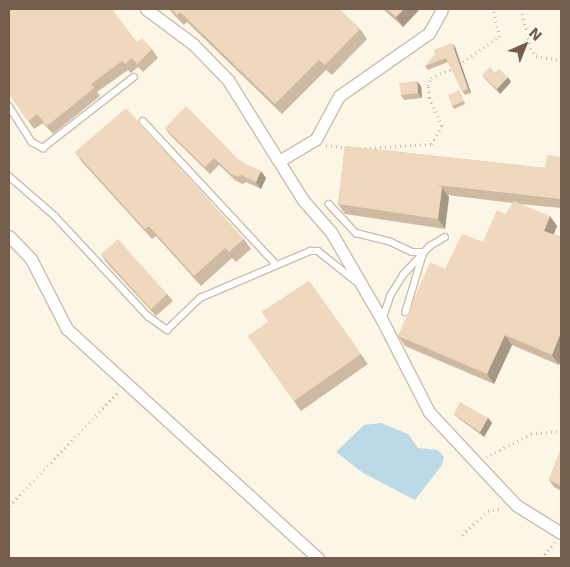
<!DOCTYPE html>
<html>
<head>
<meta charset="utf-8">
<style>
	body { margin:0 }
	#map { position:relative; width:570px; height:567px; overflow:hidden; background:#fcf6e6; font-family:"DejaVu Sans",sans-serif }
	div>[style] { position:absolute }
	.water>* { inset:0; background:#bbdae5 }
	.path>* { height:2.5px; margin-top:-1.25px; transform-origin:0; background:repeating-linear-gradient(90deg,#d5bba1 0 1px,transparent 0 5px) }
	.roads { filter:drop-shadow(1px 0 #cdbeac) drop-shadow(-1px 0 #cdbeac) drop-shadow(0 1px #cdbeac) drop-shadow(0 -1px #cdbeac) }
	.lane>* { height:5.5px; margin:-2.75px; padding:0 2.75px; transform-origin:2.75px; border-radius:2.75px; background:#fff }
	.street>* { height:11px; margin:-5.5px; padding:0 5.5px; transform-origin:5.5px; border-radius:5.5px; background:#fff }
	.wall>* { inset:0; background:#cebaa3 }
	.shaded-wall>* { inset:0; background:#a89785 }
	.building>* { inset:0; background:#f0d8be }
	span { translate:-50% -50%; white-space:nowrap; text-align:center; line-height:1.15; -webkit-text-stroke:5px #fef9ec; paint-order:stroke }
	.frame { position:absolute; inset:0; border:10px solid #745e4b; pointer-events:none }
	.north { position:absolute; left:500px; top:20px; width:50px; height:50px; -webkit-text-stroke:4px #fef9ec; paint-order:stroke; rotate:44deg; font-size:14px; font-weight:700; line-height:20px; text-align:center; color:#745e4b }
	.north::after { content:''; display:block; margin:auto; width:18px; height:22px; background:#745e4b; clip-path:polygon(50% 0,100% 100%,50% 72%,0 100%) }
</style>
</head>
<body>
<div id="map">
	<div class="water">
		<i style="clip-path:polygon(381px 423px,408px 434px,418px 448px,438px 450px,444px 457px,442px 465px,415px 500px,363px 473px,336px 452px,364px 425px)"></i>
	</div>
	<div class="path">
		<i style="left:521px;top:9px;width:40px;rotate:75.6deg"></i>
		<i style="left:531px;top:48px;width:9px;rotate:58deg"></i>
		<i style="left:536px;top:56px;width:25px;rotate:9deg"></i>
		<i style="left:459px;top:65px;width:49px;rotate:-35deg"></i>
		<i style="left:499px;top:37px;width:29px;rotate:-102deg"></i>
		<i style="left:326px;top:145px;width:21px;rotate:8deg"></i>
		<i style="left:365px;top:148px;width:66px;rotate:-3.5deg"></i>
		<i style="left:431px;top:144px;width:21px;rotate:-59deg"></i>
		<i style="left:442px;top:126px;width:31px;rotate:-115deg"></i>
		<i style="left:429px;top:98px;width:12px;rotate:-95deg"></i>
		<i style="left:428px;top:86px;width:9px;rotate:-69deg"></i>
		<i style="left:431px;top:78px;width:25px;rotate:-23deg"></i>
		<i style="left:486px;top:457px;width:51px;rotate:-27.1deg"></i>
		<i style="left:531px;top:434px;width:30px;rotate:-6deg"></i>
		<i style="left:9px;top:506px;width:159px;rotate:-46.3deg"></i>
		<i style="left:462px;top:535px;width:35px;rotate:-43deg"></i>
		<i style="left:488px;top:511px;width:15px;rotate:-11deg"></i>
		<i style="left:541px;top:558px;width:21px;rotate:-49deg"></i>
	</div>
	<div class="roads">
		<div class="lane">
			<i style="left:9px;top:106px;width:43px;rotate:57.4deg"></i>
			<i style="left:32px;top:142px;width:13px;rotate:29deg"></i>
			<i style="left:43px;top:148px;width:115px;rotate:-38deg"></i>
			<i style="left:143px;top:121px;width:195px;rotate:47.1deg"></i>
			<i style="left:9px;top:176px;width:61px;rotate:41deg"></i>
			<i style="left:55px;top:216px;width:137px;rotate:47.1deg"></i>
			<i style="left:148px;top:316px;width:24px;rotate:36deg"></i>
			<i style="left:167px;top:330px;width:46px;rotate:-44.1deg"></i>
			<i style="left:200px;top:298px;width:120px;rotate:-23.1deg"></i>
			<i style="left:310px;top:251px;width:8px"></i>
			<i style="left:318px;top:251px;width:50px;rotate:38.5deg"></i>
			<i style="left:329px;top:204px;width:40px;rotate:47deg"></i>
			<i style="left:356px;top:233px;width:36px;rotate:14deg"></i>
			<i style="left:391px;top:242px;width:23px;rotate:25deg"></i>
			<i style="left:412px;top:252px;width:12px"></i>
			<i style="left:424px;top:252px;width:63px;rotate:106.7deg"></i>
			<i style="left:383px;top:318px;width:23px;rotate:-72deg"></i>
			<i style="left:390px;top:296px;width:25px;rotate:-58deg"></i>
			<i style="left:403px;top:275px;width:40px;rotate:-47deg"></i>
			<i style="left:430px;top:246px;width:17px;rotate:-31deg"></i>
		</div>
		<div class="street">
			<i style="left:146px;top:9px;width:59px;rotate:36.7deg"></i>
			<i style="left:193px;top:44px;width:50px;rotate:45.8deg"></i>
			<i style="left:228px;top:80px;width:142px;rotate:58deg"></i>
			<i style="left:303px;top:200px;width:43px;rotate:48.8deg"></i>
			<i style="left:331px;top:232px;width:102px;rotate:59.9deg"></i>
			<i style="left:382px;top:320px;width:103px;rotate:62.9deg"></i>
			<i style="left:429px;top:412px;width:127px;rotate:46.9deg"></i>
			<i style="left:516px;top:505px;width:53px;rotate:31.9deg"></i>
			<i style="left:279px;top:161px;width:43px;rotate:-30.7deg"></i>
			<i style="left:316px;top:139px;width:49px;rotate:-61.9deg"></i>
			<i style="left:339px;top:96px;width:110px;rotate:-35deg"></i>
			<i style="left:429px;top:33px;width:26px;rotate:-61deg"></i>
			<i style="left:9px;top:236px;width:32px;rotate:46deg"></i>
			<i style="left:31px;top:259px;width:79px;rotate:62.8deg"></i>
			<i style="left:67px;top:329px;width:340px;rotate:42.4deg"></i>
		</div>
	</div>
	<div class="wall">
		<i style="clip-path:polygon(169px 9px,339px 9px,360px 29px,367px 39px,332px 75px,326px 70px,282px 114px,187px 22px,184px 25px,173px 14px)"></i>
		<i style="clip-path:polygon(383px 9px,420px 9px,403px 27px)"></i>
		<i style="clip-path:polygon(137px 42px,152px 49px,158px 58px,143px 72px,138px 67px,131px 73px,128px 70px,97px 92px,100px 96px,53px 134px,43px 123px,34px 129px,9px 94px)"></i>
		<i style="clip-path:polygon(455px 47px,471px 93px,465px 95px,462px 91px,448px 62px,428px 70px,425px 66px)"></i>
		<i style="clip-path:polygon(495px 73px,511px 82px,500px 94px,486px 80px,482px 75px)"></i>
		<i style="clip-path:polygon(421px 86px,422px 98px,404px 100px,401px 95px)"></i>
		<i style="clip-path:polygon(459px 90px,465px 104px,454px 109px,452px 106px)"></i>
		<i style="clip-path:polygon(165px 128px,240px 161px,266px 178px,261px 189px,246px 182px,243px 184px,236px 181px,219px 165px,210px 174px,170px 135px)"></i>
		<i style="clip-path:polygon(345px 146px,545px 168px,561px 157px,561px 208px,520px 204px,557px 226px,553px 234px,561px 237px,561px 358px,559px 365px,512px 345px,494px 384px,405px 346px,398px 336px,445px 269px,483px 242px,506px 214px,513px 203px,447px 195px,449px 197px,445px 229px,345px 214px,338px 204px)"></i>
		<i style="clip-path:polygon(75px 152px,244px 239px,251px 249px,236px 262px,232px 258px,201px 286px,156px 236px,152px 239px,82px 162px)"></i>
		<i style="clip-path:polygon(101px 254px,167px 294px,173px 301px,156px 316px,106px 262px)"></i>
		<i style="clip-path:polygon(309px 281px,368px 364px,301px 411px,248px 336px,269px 322px,262px 312px)"></i>
		<i style="clip-path:polygon(454px 414px,488px 418px,492px 423px,484px 437px,458px 418px)"></i>
		<i style="clip-path:polygon(561px 449px,561px 491px,554px 487px,549px 480px)"></i>
	</div>
	<div class="shaded-wall">
		<i style="clip-path:polygon(404px 9px,420px 9px,403px 27px,396px 17px)"></i>
		<i style="clip-path:polygon(452px 43px,455px 47px,471px 93px,468px 89px)"></i>
		<i style="clip-path:polygon(508px 77px,511px 82px,500px 94px,497px 89px)"></i>
		<i style="clip-path:polygon(417px 81px,421px 86px,422px 98px,418px 93px)"></i>
		<i style="clip-path:polygon(261px 171px,266px 178px,261px 189px,256px 182px)"></i>
		<i style="clip-path:polygon(442px 187px,449px 197px,445px 229px,438px 219px)"></i>
		<i style="clip-path:polygon(550px 216px,557px 226px,551px 241px,544px 231px)"></i>
		<i style="clip-path:polygon(561px 332px,561px 358px,559px 365px,552px 355px)"></i>
		<i style="clip-path:polygon(505px 335px,512px 345px,494px 384px,487px 374px)"></i>
		<i style="clip-path:polygon(488px 418px,492px 423px,484px 437px,480px 432px)"></i>
	</div>
	<div class="building">
		<i style="clip-path:polygon(9px 9px,112px 9px,137px 42px,142px 38px,152px 49px,137px 64px,132px 58px,125px 64px,122px 61px,91px 84px,94px 88px,47px 126px,37px 114px,28px 121px,9px 94px)"></i>
		<i style="clip-path:polygon(171px 9px,339px 9px,360px 29px,325px 65px,319px 60px,275px 104px,180px 12px,177px 15px)"></i>
		<i style="clip-path:polygon(387px 9px,404px 9px,396px 17px)"></i>
		<i style="clip-path:polygon(452px 43px,468px 89px,462px 91px,446px 58px,425px 66px,435px 54px,434px 50px)"></i>
		<i style="clip-path:polygon(490px 67px,495px 73px,499px 69px,508px 77px,497px 89px,482px 75px)"></i>
		<i style="clip-path:polygon(417px 81px,418px 93px,401px 95px,399px 83px)"></i>
		<i style="clip-path:polygon(459px 90px,464px 101px,452px 106px,448px 95px)"></i>
		<i style="clip-path:polygon(186px 106px,240px 161px,261px 171px,256px 182px,241px 175px,238px 177px,231px 174px,214px 158px,205px 167px,165px 128px)"></i>
		<i style="clip-path:polygon(126px 108px,244px 239px,229px 252px,225px 248px,194px 276px,149px 226px,145px 229px,75px 152px)"></i>
		<i style="clip-path:polygon(345px 146px,545px 168px,547px 155px,561px 157px,561px 199px,437px 185px,442px 187px,438px 219px,338px 204px)"></i>
		<i style="clip-path:polygon(514px 201px,550px 216px,544px 231px,561px 237px,561px 332px,552px 355px,505px 335px,487px 374px,398px 336px,430px 262px,445px 269px,462px 234px,483px 242px,497px 210px,506px 214px)"></i>
		<i style="clip-path:polygon(118px 239px,167px 294px,151px 309px,101px 254px)"></i>
		<i style="clip-path:polygon(309px 281px,361px 354px,294px 401px,248px 336px,269px 321px,262px 312px)"></i>
		<i style="clip-path:polygon(561px 389px,561px 396px,559px 395px)"></i>
		<i style="clip-path:polygon(460px 402px,488px 418px,480px 432px,454px 414px)"></i>
		<i style="clip-path:polygon(561px 449px,561px 486px,549px 480px)"></i>
	</div>
	<div class="frame"></div>
	<div class="north">N</div>
</div>
</body>
</html>
